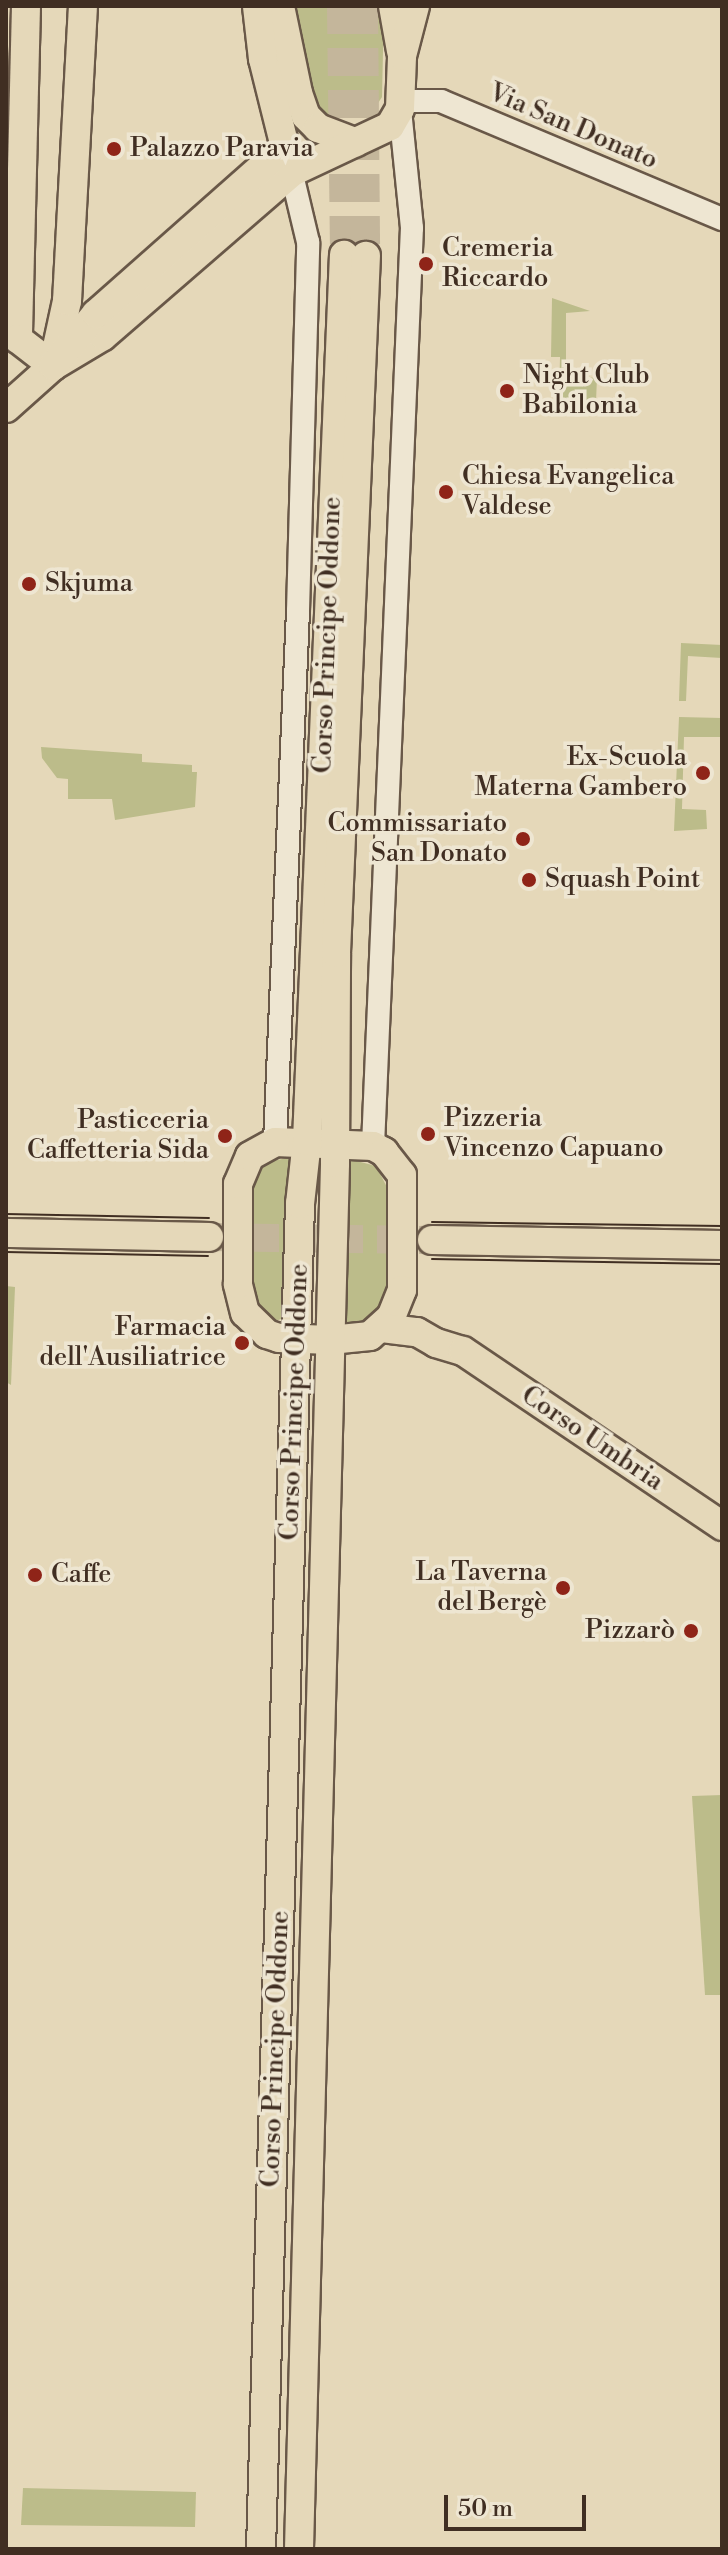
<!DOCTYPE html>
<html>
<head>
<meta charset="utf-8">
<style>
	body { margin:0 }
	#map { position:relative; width:728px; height:2555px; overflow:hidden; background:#e5d8b9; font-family:"Libre Bodoni",serif }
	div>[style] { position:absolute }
	.green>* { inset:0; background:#bcbc8a }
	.major-tunnel>* { height:28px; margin-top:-14px; transform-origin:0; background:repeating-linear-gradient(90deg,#c4b69b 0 28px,transparent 0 42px) }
	.roads { filter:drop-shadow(2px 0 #695848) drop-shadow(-2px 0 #695848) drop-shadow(0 2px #695848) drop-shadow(0 -2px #695848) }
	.minor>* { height:22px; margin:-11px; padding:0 11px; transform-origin:11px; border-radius:11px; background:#eee6d2 }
	.major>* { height:28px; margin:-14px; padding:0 14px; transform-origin:14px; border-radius:14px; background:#e5d8b9 }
	.tram>* { height:2px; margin:-1px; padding:0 1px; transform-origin:1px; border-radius:1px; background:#402e22 }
	.dots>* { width:22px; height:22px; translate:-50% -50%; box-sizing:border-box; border:4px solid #eee6d2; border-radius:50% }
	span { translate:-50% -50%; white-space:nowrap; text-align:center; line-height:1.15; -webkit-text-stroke:7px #eee6d2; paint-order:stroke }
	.street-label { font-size:26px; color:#402e22 }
	.poi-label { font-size:26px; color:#402e22 }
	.left { translate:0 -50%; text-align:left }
	.right { translate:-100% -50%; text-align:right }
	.frame { position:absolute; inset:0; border:8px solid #402e22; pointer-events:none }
	.scale { position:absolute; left:444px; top:2495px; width:142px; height:36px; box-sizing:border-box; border:4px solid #402e22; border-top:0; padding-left:10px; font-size:24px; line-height:28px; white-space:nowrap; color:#402e22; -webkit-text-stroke:6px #eee6d2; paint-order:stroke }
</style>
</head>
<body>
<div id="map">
	<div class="green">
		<i style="clip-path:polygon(294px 6px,384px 6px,382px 97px,369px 117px,331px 118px,314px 104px)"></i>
		<i style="clip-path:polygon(552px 298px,590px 311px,566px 313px,566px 376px,597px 378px,596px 401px,559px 400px,560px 357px,551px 357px)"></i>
		<i style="clip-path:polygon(681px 643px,722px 645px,722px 658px,688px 656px,686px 701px,679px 701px)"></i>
		<i style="clip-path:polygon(679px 717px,722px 718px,722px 737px,684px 737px,682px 809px,706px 810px,707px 829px,674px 831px)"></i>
		<i style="clip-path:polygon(41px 747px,142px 754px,142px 762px,192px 765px,192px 772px,197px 772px,195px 807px,115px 820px,112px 799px,68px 799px,68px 779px,57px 778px,42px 758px)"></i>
		<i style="clip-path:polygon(291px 1157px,284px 1213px,281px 1319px,276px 1321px,258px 1307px,252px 1292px,254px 1183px,264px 1163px)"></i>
		<i style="clip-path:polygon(349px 1159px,376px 1166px,389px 1191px,387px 1287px,379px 1311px,357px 1325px,345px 1322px)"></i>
		<i style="clip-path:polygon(6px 1286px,15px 1287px,11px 1385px,6px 1382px)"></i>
		<i style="clip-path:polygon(722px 1795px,722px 1995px,705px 1995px,692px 1796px)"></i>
		<i style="clip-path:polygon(23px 2488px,196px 2492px,195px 2527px,21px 2525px)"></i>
	</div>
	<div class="major-tunnel">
		<i style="left:341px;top:6px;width:249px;rotate:89.3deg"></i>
		<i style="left:364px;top:6px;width:250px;rotate:89.5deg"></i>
		<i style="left:209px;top:1237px;width:218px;rotate:0.8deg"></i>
	</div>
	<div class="roads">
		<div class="minor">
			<i style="left:400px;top:101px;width:41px"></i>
			<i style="left:441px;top:101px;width:305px;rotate:22.8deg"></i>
			<i style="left:275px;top:1142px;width:531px;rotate:-87.52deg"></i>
			<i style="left:298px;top:611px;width:369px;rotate:-88.4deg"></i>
			<i style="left:308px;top:242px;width:86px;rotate:-103.4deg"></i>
			<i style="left:373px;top:1146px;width:919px;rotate:-87.57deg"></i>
			<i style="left:412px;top:228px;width:120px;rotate:-95.8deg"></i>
		</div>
		<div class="major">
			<i style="left:26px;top:6px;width:333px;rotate:91.4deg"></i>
			<i style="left:18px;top:339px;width:44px;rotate:37.6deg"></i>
			<i style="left:280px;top:6px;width:89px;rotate:78.3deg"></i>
			<i style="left:298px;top:93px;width:24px;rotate:71deg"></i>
			<i style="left:306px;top:116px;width:17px;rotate:45deg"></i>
			<i style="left:318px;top:128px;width:40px;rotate:21deg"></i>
			<i style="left:393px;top:6px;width:46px;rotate:79.9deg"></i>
			<i style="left:54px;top:361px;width:61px;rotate:-77.8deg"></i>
			<i style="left:67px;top:301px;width:295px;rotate:-86.9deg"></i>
			<i style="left:53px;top:366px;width:58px;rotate:-31deg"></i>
			<i style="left:103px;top:336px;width:250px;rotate:-40.9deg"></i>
			<i style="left:292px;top:172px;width:108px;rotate:-25.1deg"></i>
			<i style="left:390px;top:126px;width:20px;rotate:-60deg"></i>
			<i style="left:400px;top:109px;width:53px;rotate:-87.8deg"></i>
			<i style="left:402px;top:56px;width:52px;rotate:-75.4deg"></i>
			<i style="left:6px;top:408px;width:63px;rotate:-41.8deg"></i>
			<i style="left:53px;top:366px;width:67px;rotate:-50.4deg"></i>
			<i style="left:96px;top:314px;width:252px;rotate:-41.5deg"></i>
			<i style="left:285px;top:147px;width:91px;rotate:-104deg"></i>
			<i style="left:263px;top:59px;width:53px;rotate:-96.5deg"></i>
			<i style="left:275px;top:1142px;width:98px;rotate:2.3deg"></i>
			<i style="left:373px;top:1146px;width:13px;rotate:29deg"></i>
			<i style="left:384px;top:1152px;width:29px;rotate:52deg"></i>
			<i style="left:402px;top:1175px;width:115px;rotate:90deg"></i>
			<i style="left:402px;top:1290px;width:29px;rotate:112deg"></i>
			<i style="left:391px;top:1317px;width:28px;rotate:138deg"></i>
			<i style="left:370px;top:1336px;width:40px;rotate:174.3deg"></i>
			<i style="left:330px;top:1340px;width:51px;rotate:-177.8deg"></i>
			<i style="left:279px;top:1338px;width:13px;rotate:-162deg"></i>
			<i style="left:267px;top:1334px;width:30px;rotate:-136deg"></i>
			<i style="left:245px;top:1313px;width:30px;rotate:-104deg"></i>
			<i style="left:238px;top:1284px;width:100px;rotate:-90deg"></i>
			<i style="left:238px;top:1184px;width:30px;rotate:-67deg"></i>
			<i style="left:250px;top:1156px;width:29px;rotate:-29deg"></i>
			<i style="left:6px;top:1233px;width:203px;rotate:1.1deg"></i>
			<i style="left:432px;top:1240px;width:290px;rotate:1deg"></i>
			<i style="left:382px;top:1328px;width:35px;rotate:7deg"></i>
			<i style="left:417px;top:1332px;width:22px;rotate:30deg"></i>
			<i style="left:436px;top:1343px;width:28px;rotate:17deg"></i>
			<i style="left:463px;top:1351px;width:313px;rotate:34deg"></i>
			<i style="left:261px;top:2549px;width:1346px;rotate:-88.34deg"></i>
			<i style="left:300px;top:1204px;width:63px;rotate:-83.7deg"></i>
			<i style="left:307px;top:1141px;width:887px;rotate:-87.61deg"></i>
			<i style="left:299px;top:2549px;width:1386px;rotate:-88.51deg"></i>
			<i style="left:335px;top:1163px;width:210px;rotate:-89.7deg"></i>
			<i style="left:336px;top:953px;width:698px;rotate:-87.54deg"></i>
		</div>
	</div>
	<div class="tram">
		<i style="left:6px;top:1214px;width:203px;rotate:1.1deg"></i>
		<i style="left:432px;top:1222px;width:290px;rotate:0.8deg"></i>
		<i style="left:6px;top:1252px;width:202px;rotate:1.1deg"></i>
		<i style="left:432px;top:1259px;width:290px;rotate:1deg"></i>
	</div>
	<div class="dots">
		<i style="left:114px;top:149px;background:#8f2418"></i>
		<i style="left:426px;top:264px;background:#8f2418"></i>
		<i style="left:507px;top:391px;background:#8f2418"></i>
		<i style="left:446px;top:492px;background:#8f2418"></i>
		<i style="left:29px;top:584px;background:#8f2418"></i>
		<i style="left:703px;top:773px;background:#8f2418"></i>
		<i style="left:523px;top:839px;background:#8f2418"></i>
		<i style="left:529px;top:880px;background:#8f2418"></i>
		<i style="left:428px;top:1134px;background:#8f2418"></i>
		<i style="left:225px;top:1136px;background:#8f2418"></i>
		<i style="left:242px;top:1343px;background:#8f2418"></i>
		<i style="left:35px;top:1575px;background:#8f2418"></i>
		<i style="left:563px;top:1588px;background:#8f2418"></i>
		<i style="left:691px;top:1631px;background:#8f2418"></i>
	</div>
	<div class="street-label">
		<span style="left:573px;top:127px;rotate:23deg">Via San Donato</span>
		<span style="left:328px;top:635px;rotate:-88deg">Corso Principe Oddone</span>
		<span style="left:295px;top:1402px;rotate:-88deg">Corso Principe Oddone</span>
		<span style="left:592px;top:1439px;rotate:34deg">Corso Umbria</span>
		<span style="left:276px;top:2049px;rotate:-88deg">Corso Principe Oddone</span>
	</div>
	<div class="poi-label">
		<span class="left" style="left:130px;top:149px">Palazzo Paravia</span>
		<span class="left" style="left:442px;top:264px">Cremeria<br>Riccardo</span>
		<span class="left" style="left:523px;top:391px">Night Club<br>Babilonia</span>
		<span class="left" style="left:462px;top:492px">Chiesa Evangelica<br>Valdese</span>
		<span class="left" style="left:45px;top:584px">Skjuma</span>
		<span class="right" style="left:687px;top:773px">Ex-Scuola<br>Materna Gambero</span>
		<span class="right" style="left:507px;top:839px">Commissariato<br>San Donato</span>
		<span class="left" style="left:545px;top:880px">Squash Point</span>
		<span class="left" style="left:444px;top:1134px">Pizzeria<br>Vincenzo Capuano</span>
		<span class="right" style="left:209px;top:1136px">Pasticceria<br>Caffetteria Sida</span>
		<span class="right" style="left:226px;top:1343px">Farmacia<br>dell'Ausiliatrice</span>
		<span class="right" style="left:547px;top:1588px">La Taverna<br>del Bergè</span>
		<span class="left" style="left:51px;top:1575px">Caffe</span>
		<span class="right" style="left:675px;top:1631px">Pizzarò</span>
	</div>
	<div class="frame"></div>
	<div class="scale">50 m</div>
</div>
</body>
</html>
